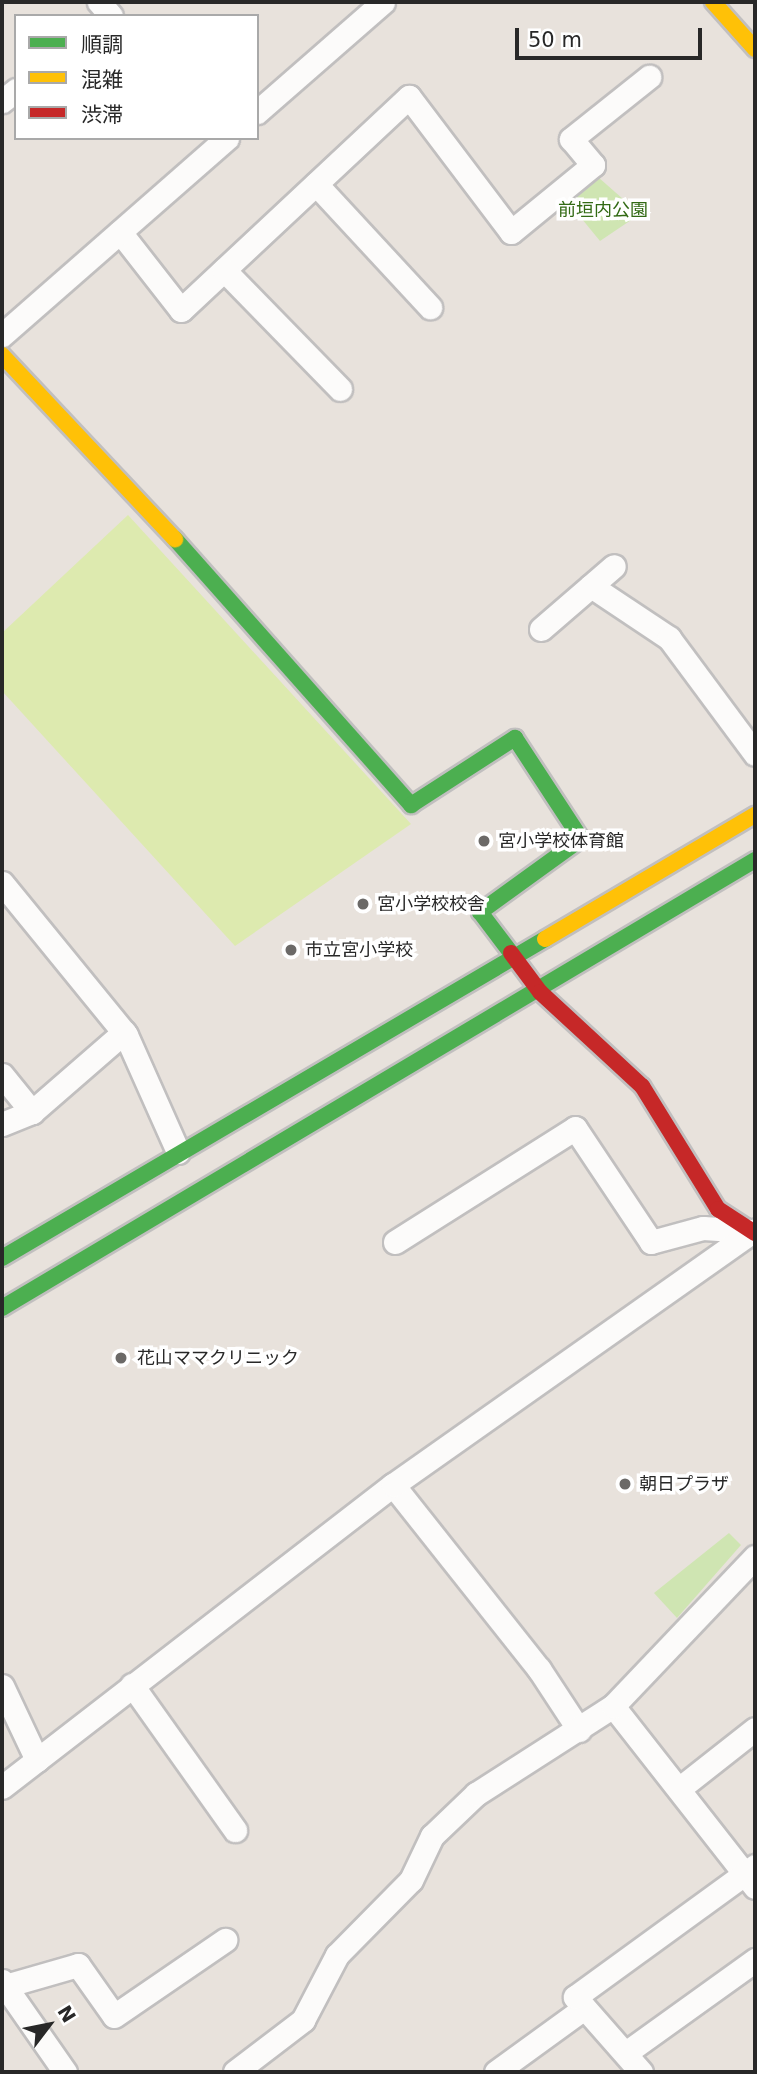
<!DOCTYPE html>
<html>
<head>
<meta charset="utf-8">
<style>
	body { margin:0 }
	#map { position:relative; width:757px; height:2074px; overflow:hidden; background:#e8e2dc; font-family:"DejaVu Sans","Noto Sans JP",sans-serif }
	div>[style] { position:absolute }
	.green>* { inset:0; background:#cfe5b2 }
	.pitch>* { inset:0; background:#ddeaaf }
	.roads { filter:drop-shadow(2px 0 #c1bfbf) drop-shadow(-2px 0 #c1bfbf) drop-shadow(0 2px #c1bfbf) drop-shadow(0 -2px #c1bfbf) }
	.street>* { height:23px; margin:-11.5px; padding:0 11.5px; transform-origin:11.5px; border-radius:11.5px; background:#fcfbfa }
	.fast>* { height:16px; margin:-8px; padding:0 8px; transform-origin:8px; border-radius:8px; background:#4caf50 }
	.slow>* { height:16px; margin:-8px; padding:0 8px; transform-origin:8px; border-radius:8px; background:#ffc107 }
	.jam>* { height:16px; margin:-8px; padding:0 8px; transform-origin:8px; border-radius:8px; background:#c62828 }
	.dots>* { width:19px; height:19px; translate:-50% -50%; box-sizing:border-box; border:4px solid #fff; border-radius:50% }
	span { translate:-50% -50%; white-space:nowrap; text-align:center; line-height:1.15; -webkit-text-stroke:7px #fff; paint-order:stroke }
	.park-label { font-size:18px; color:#326a14 }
	.poi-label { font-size:18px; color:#282828 }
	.left { translate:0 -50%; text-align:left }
	.frame { position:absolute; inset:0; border:4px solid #282828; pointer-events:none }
	.legend { position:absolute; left:14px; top:14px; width:245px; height:126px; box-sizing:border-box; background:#fff; border:2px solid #a9a9a9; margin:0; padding:9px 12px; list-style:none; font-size:21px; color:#282828 }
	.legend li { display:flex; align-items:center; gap:14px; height:35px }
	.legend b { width:35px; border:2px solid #a9a9a9 }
	.north { position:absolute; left:14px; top:1990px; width:70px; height:70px; -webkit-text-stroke:5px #fff; paint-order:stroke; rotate:58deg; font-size:19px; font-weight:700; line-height:28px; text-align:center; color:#282828 }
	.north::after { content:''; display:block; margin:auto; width:24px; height:32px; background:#282828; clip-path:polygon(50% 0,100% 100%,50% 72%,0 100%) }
	.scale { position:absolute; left:515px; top:28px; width:187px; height:32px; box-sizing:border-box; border:4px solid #282828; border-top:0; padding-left:9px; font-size:21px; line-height:24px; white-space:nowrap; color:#282828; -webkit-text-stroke:5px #fff; paint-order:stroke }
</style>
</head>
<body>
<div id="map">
	<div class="green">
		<i style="clip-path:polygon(598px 177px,640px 214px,600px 241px,568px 202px)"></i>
		<i style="clip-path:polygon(729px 1533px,741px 1545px,677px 1618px,654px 1593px)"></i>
	</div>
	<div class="pitch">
		<i style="clip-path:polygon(128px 515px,411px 824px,235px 946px,2px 691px,2px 633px)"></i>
	</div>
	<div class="roads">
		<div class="street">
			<i style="left:99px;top:2px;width:18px;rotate:49deg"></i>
			<i style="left:2px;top:101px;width:18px;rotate:-38deg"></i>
			<i style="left:257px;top:112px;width:167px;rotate:-41.1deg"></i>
			<i style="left:316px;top:184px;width:168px;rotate:47.2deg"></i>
			<i style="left:120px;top:232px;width:99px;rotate:52deg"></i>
			<i style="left:181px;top:310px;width:312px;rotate:-43.1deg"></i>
			<i style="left:409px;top:97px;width:169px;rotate:52.9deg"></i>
			<i style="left:511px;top:232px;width:106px;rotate:-39.3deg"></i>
			<i style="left:593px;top:165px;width:34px;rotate:-130deg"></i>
			<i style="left:571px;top:139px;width:100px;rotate:-38.5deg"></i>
			<i style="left:224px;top:270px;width:166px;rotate:45.7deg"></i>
			<i style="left:2px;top:335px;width:299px;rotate:-41.2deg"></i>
			<i style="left:591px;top:586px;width:94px;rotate:33.7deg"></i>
			<i style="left:669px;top:638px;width:144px;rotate:53.4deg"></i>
			<i style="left:541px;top:629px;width:96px;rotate:-40.8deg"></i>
			<i style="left:2px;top:883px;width:196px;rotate:50.8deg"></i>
			<i style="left:126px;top:1035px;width:128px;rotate:66deg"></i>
			<i style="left:2px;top:1075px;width:48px;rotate:51deg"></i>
			<i style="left:2px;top:1124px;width:32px;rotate:-22deg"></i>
			<i style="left:32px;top:1112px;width:122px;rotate:-41deg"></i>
			<i style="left:395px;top:1242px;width:213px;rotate:-32.3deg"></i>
			<i style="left:575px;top:1128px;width:137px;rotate:56.3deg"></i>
			<i style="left:651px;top:1242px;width:54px;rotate:-15.1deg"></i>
			<i style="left:703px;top:1228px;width:47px;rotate:3.7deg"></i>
			<i style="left:393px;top:1485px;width:235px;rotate:51.6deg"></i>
			<i style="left:539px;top:1669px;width:73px;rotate:56.7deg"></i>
			<i style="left:132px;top:1685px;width:178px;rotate:54.6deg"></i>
			<i style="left:2px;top:1686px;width:82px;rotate:64.7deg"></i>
			<i style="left:613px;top:1706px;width:230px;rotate:51.9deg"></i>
			<i style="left:2px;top:1787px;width:494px;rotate:-37.7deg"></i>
			<i style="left:393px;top:1485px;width:441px;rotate:-35.2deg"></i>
			<i style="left:680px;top:1788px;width:95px;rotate:-38.2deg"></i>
			<i style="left:2px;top:1981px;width:6px;rotate:59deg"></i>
			<i style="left:5px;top:1986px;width:76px;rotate:-16deg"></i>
			<i style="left:78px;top:1965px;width:62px;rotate:54.8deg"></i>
			<i style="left:114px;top:2016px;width:135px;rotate:-34.4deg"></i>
			<i style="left:5px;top:1986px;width:105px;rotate:55.1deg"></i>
			<i style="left:627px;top:2052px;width:158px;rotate:-35.7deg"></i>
			<i style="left:235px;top:2072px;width:86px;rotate:-37.4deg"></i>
			<i style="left:303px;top:2020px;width:73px;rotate:-62.4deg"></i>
			<i style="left:337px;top:1955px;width:105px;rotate:-45.4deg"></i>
			<i style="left:411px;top:1880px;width:49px;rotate:-64.5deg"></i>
			<i style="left:432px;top:1836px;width:61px;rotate:-43.7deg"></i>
			<i style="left:476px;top:1794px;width:163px;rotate:-32.7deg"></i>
			<i style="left:613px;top:1706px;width:206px;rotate:-46.4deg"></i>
			<i style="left:496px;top:2072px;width:109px;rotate:-36deg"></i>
			<i style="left:641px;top:2072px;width:100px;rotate:-131.3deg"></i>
			<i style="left:575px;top:1997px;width:223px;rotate:-36deg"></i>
		</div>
		<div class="fast">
			<i style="left:175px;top:539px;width:356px;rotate:48.4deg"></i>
			<i style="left:411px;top:805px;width:124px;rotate:-32.8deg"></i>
			<i style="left:515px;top:738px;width:121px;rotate:56.8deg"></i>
			<i style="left:581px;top:839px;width:125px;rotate:144.1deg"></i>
			<i style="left:480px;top:912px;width:51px;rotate:52.9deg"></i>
			<i style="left:2px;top:1258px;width:630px;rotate:-30.43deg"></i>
			<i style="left:2px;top:1308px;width:876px;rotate:-30.75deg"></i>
		</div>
		<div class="slow">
			<i style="left:713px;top:2px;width:63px;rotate:48.2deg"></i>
			<i style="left:2px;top:355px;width:253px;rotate:46.8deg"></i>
			<i style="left:545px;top:939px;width:244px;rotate:-30.6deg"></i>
		</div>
		<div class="jam">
			<i style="left:511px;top:953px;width:49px;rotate:53.4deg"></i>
			<i style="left:540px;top:992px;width:139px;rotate:42.7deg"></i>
			<i style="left:642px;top:1086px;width:145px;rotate:58.3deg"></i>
			<i style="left:718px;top:1209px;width:44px;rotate:33deg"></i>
		</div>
	</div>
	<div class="dots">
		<i style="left:484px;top:841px;background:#6b6967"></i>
		<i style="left:363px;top:904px;background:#6b6967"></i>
		<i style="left:291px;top:950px;background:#6b6967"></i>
		<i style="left:121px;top:1358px;background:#6b6967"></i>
		<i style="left:625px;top:1484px;background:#6b6967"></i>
	</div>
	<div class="park-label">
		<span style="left:603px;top:210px">前垣内公園</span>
	</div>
	<div class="poi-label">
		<span class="left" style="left:498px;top:841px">宮小学校体育館</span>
		<span class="left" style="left:377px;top:904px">宮小学校校舎</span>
		<span class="left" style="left:305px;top:950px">市立宮小学校</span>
		<span class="left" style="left:137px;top:1358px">花山ママクリニック</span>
		<span class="left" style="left:639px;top:1484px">朝日プラザ</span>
	</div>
	<div class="frame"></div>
	<ul class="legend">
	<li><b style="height:9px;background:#4caf50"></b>順調</li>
	<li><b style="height:9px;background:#ffc107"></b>混雑</li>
	<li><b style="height:9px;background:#c62828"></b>渋滞</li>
	</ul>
	<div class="north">N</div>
	<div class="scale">50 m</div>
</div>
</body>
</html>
